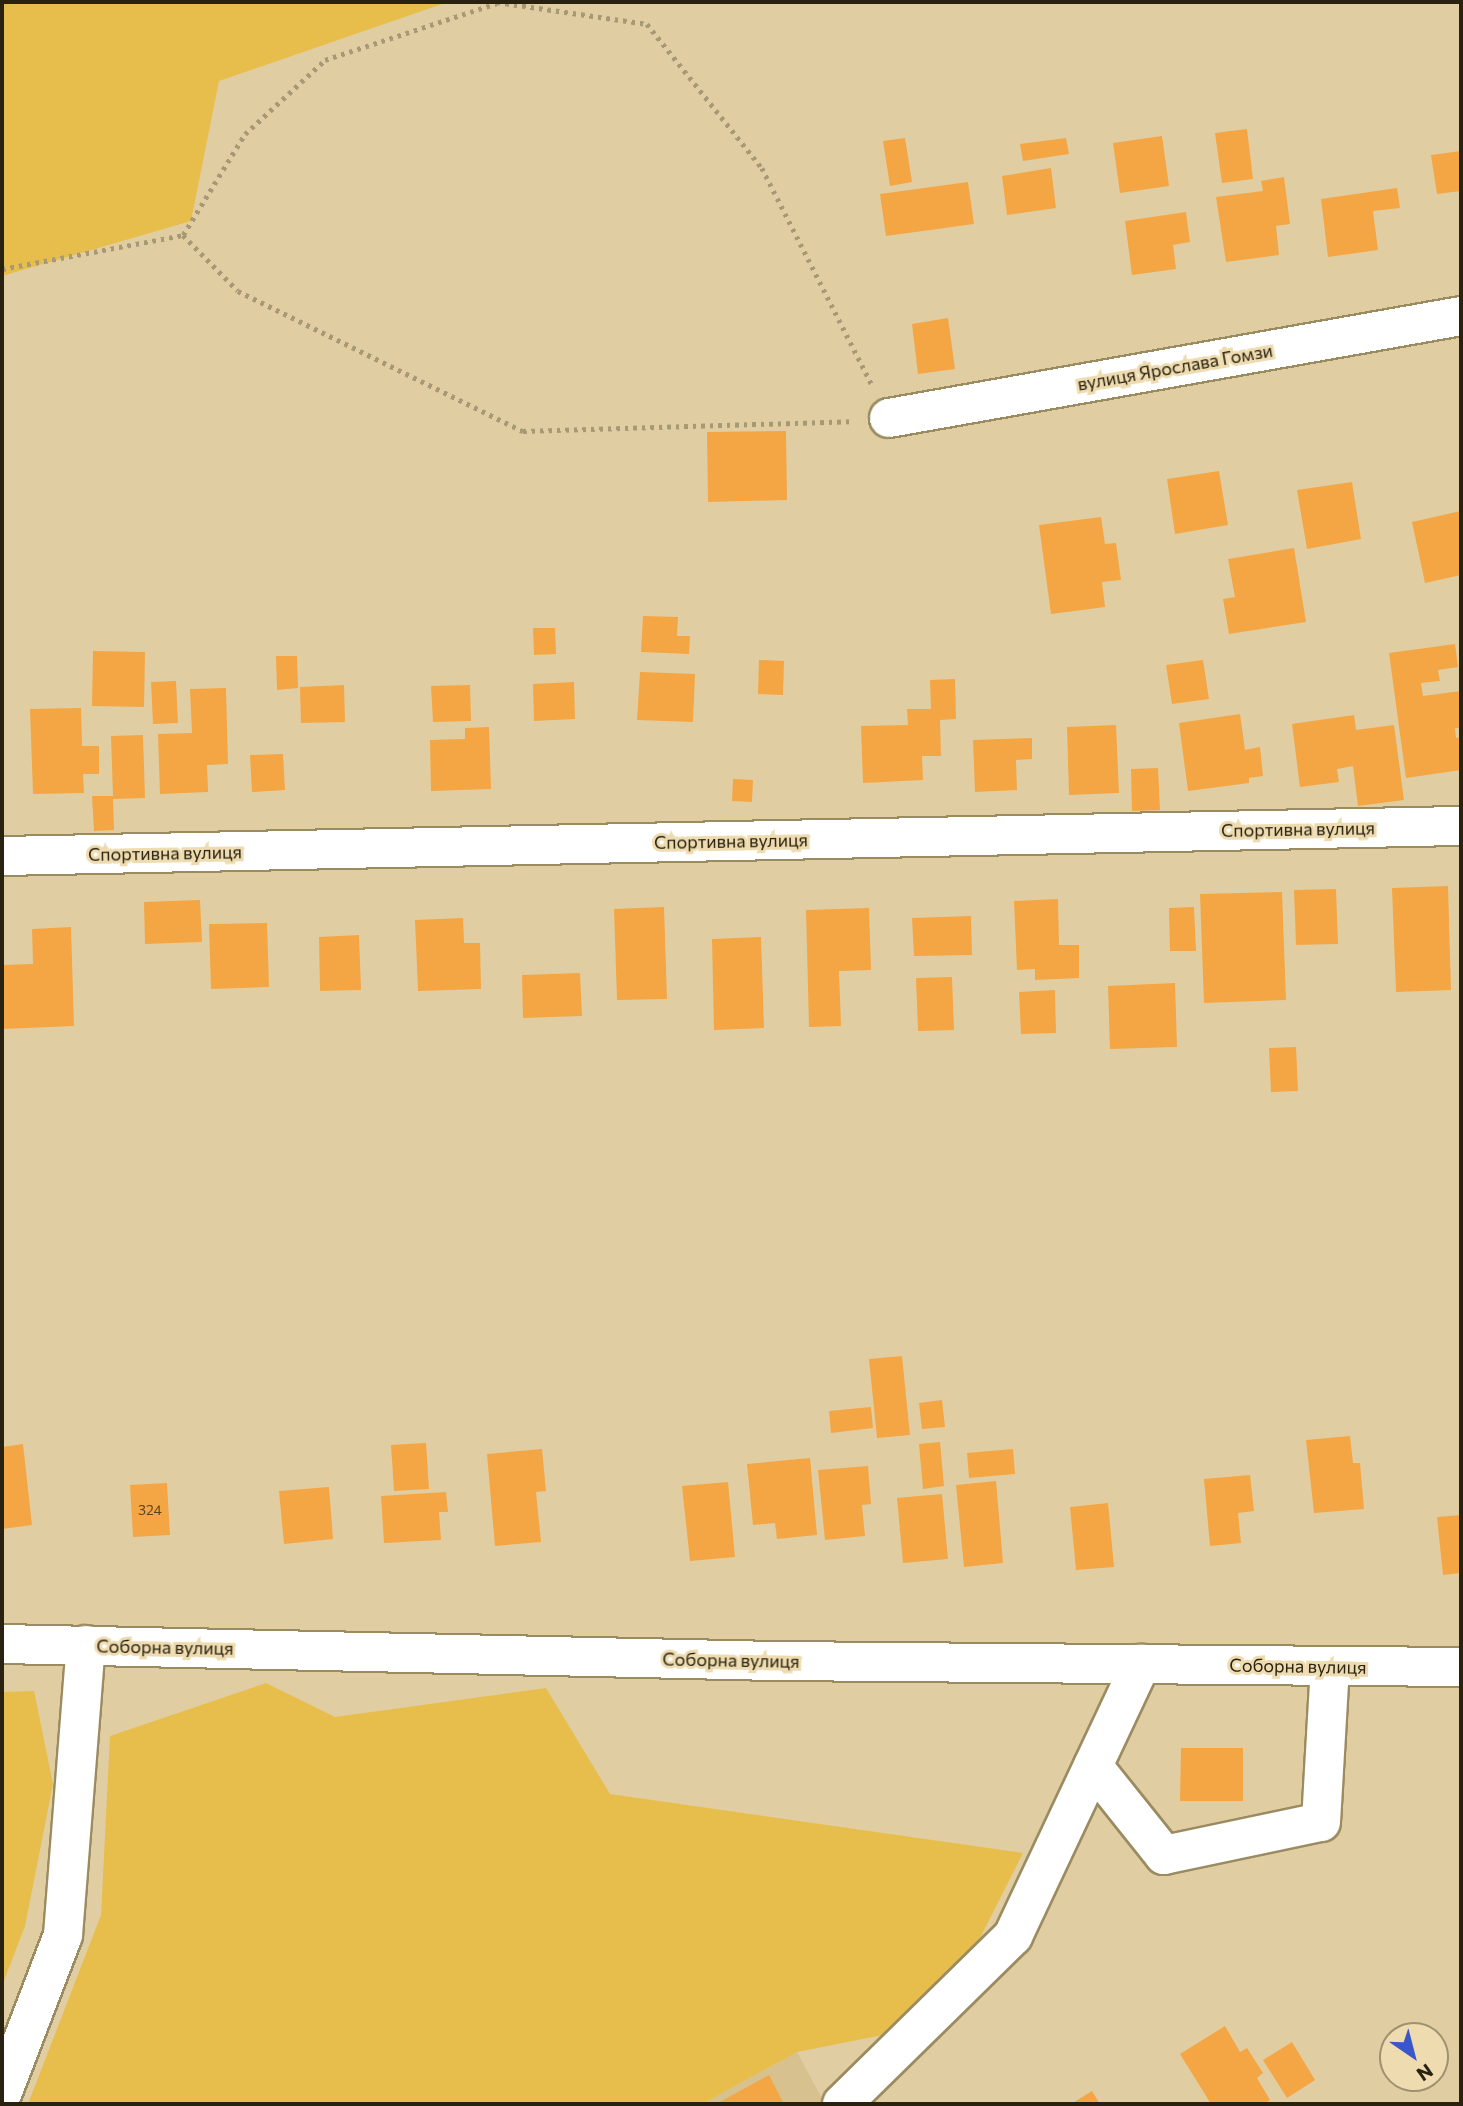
<!DOCTYPE html>
<html>
<head>
<meta charset="utf-8">
<style>
	body { margin:0 }
	#map { position:relative; width:1463px; height:2106px; overflow:hidden; background:#e0cea2; font-family:Commissioner,sans-serif }
	div>[style] { position:absolute }
	.built>* { inset:0; background:#d7c28f }
	.green>* { inset:0; background:#e7bd4c }
	.building>* { inset:0; background:#f4a644 }
	.path>* { height:4.5px; margin-top:-2.25px; transform-origin:0; background:repeating-linear-gradient(90deg,#a89976 0 3.5px,transparent 0 8.5px) }
	.roads { filter:drop-shadow(2px 0 #9b8b61) drop-shadow(-2px 0 #9b8b61) drop-shadow(0 2px #9b8b61) drop-shadow(0 -2px #9b8b61) }
	.minor>* { height:38px; margin:-19px; padding:0 19px; transform-origin:19px; border-radius:19px; background:#fff }
	span { translate:-50% -50%; white-space:nowrap; text-align:center; line-height:1.15; -webkit-text-stroke:6px #eedbaf; paint-order:stroke }
	.number-label { font-size:14px; color:#5c431e }
	.number-label span { -webkit-text-stroke-width:0 }
	.street-label { font-size:18px; color:#292211 }
	.frame { position:absolute; inset:0; border:4px solid #292211; pointer-events:none }
	.north { position:absolute; left:1379px; top:2022px; width:70px; height:70px; box-sizing:border-box; background:#eedbaf; border:2px solid #9f9170; border-radius:50%; rotate:145deg; font-size:19px; font-weight:700; line-height:28px; text-align:center; color:#292211 }
	.north::after { content:''; display:block; margin:auto; width:24px; height:32px; background:#3a57c9; clip-path:polygon(50% 0,100% 100%,50% 72%,0 100%) }
</style>
</head>
<body>
<div id="map">
	<div class="built">
		<i style="clip-path:polygon(797px 2052px,825px 2104px,702px 2104px)"></i>
	</div>
	<div class="green">
		<i style="clip-path:polygon(2px 2px,448px 2px,219px 81px,191px 221px,2px 276px)"></i>
		<i style="clip-path:polygon(266px 1683px,335px 1717px,546px 1688px,610px 1794px,1023px 1853px,980px 1938px,888px 2034px,797px 2052px,702px 2104px,28px 2104px,101px 1915px,110px 1736px)"></i>
		<i style="clip-path:polygon(34px 1691px,53px 1784px,25px 1926px,2px 1986px,2px 1692px)"></i>
	</div>
	<div class="building">
		<i style="clip-path:polygon(1247px 129px,1253px 179px,1222px 183px,1215px 133px)"></i>
		<i style="clip-path:polygon(1162px 136px,1169px 186px,1120px 193px,1113px 143px)"></i>
		<i style="clip-path:polygon(905px 138px,912px 182px,890px 186px,883px 141px)"></i>
		<i style="clip-path:polygon(1066px 138px,1069px 154px,1023px 161px,1020px 144px)"></i>
		<i style="clip-path:polygon(1461px 151px,1461px 191px,1437px 194px,1431px 155px)"></i>
		<i style="clip-path:polygon(1051px 168px,1056px 208px,1007px 215px,1002px 176px)"></i>
		<i style="clip-path:polygon(1284px 177px,1290px 224px,1276px 226px,1279px 255px,1226px 262px,1216px 197px,1263px 191px,1261px 181px)"></i>
		<i style="clip-path:polygon(968px 182px,974px 224px,886px 236px,880px 194px)"></i>
		<i style="clip-path:polygon(1397px 188px,1400px 208px,1373px 211px,1378px 250px,1328px 257px,1321px 199px)"></i>
		<i style="clip-path:polygon(1186px 212px,1190px 242px,1173px 245px,1176px 269px,1132px 275px,1125px 221px)"></i>
		<i style="clip-path:polygon(948px 318px,955px 369px,918px 374px,912px 324px)"></i>
		<i style="clip-path:polygon(786px 431px,787px 500px,708px 502px,707px 432px)"></i>
		<i style="clip-path:polygon(1219px 471px,1228px 525px,1175px 534px,1167px 479px)"></i>
		<i style="clip-path:polygon(1352px 482px,1361px 539px,1307px 549px,1297px 490px)"></i>
		<i style="clip-path:polygon(1461px 511px,1461px 575px,1425px 583px,1412px 522px)"></i>
		<i style="clip-path:polygon(1101px 517px,1105px 544px,1116px 543px,1121px 580px,1102px 582px,1105px 607px,1051px 614px,1039px 525px)"></i>
		<i style="clip-path:polygon(1294px 548px,1306px 622px,1229px 634px,1223px 599px,1235px 597px,1228px 559px)"></i>
		<i style="clip-path:polygon(643px 616px,678px 617px,677px 636px,690px 636px,689px 654px,641px 652px)"></i>
		<i style="clip-path:polygon(533px 628px,555px 628px,556px 654px,534px 655px)"></i>
		<i style="clip-path:polygon(1455px 644px,1458px 667px,1438px 670px,1440px 681px,1421px 683px,1423px 696px,1461px 691px,1461px 728px,1455px 728px,1456px 738px,1461px 737px,1461px 770px,1406px 778px,1389px 653px)"></i>
		<i style="clip-path:polygon(93px 651px,145px 652px,144px 707px,92px 706px)"></i>
		<i style="clip-path:polygon(276px 656px,297px 656px,298px 688px,277px 690px)"></i>
		<i style="clip-path:polygon(759px 660px,784px 661px,783px 695px,758px 694px)"></i>
		<i style="clip-path:polygon(1203px 660px,1209px 699px,1172px 704px,1166px 665px)"></i>
		<i style="clip-path:polygon(640px 672px,695px 674px,693px 722px,637px 720px)"></i>
		<i style="clip-path:polygon(955px 679px,956px 719px,940px 720px,941px 756px,922px 756px,923px 780px,863px 783px,861px 726px,908px 725px,907px 709px,931px 709px,930px 680px)"></i>
		<i style="clip-path:polygon(176px 681px,178px 723px,153px 724px,151px 682px)"></i>
		<i style="clip-path:polygon(574px 682px,575px 719px,534px 721px,533px 684px)"></i>
		<i style="clip-path:polygon(344px 685px,345px 722px,301px 723px,300px 687px)"></i>
		<i style="clip-path:polygon(470px 685px,471px 721px,433px 722px,431px 686px)"></i>
		<i style="clip-path:polygon(226px 688px,228px 764px,207px 765px,208px 792px,160px 794px,158px 734px,192px 733px,190px 689px)"></i>
		<i style="clip-path:polygon(81px 708px,82px 746px,99px 746px,99px 774px,83px 774px,84px 793px,33px 794px,30px 709px)"></i>
		<i style="clip-path:polygon(1240px 714px,1245px 750px,1260px 747px,1263px 776px,1249px 778px,1249px 783px,1188px 791px,1179px 723px)"></i>
		<i style="clip-path:polygon(1354px 715px,1356px 730px,1394px 725px,1404px 800px,1358px 806px,1353px 766px,1337px 769px,1339px 782px,1300px 787px,1292px 724px)"></i>
		<i style="clip-path:polygon(1116px 725px,1119px 793px,1069px 795px,1067px 727px)"></i>
		<i style="clip-path:polygon(489px 727px,491px 789px,431px 791px,430px 740px,465px 739px,465px 728px)"></i>
		<i style="clip-path:polygon(143px 735px,145px 798px,113px 799px,114px 830px,94px 831px,92px 796px,113px 796px,111px 736px)"></i>
		<i style="clip-path:polygon(1032px 738px,1032px 759px,1016px 760px,1017px 790px,975px 792px,973px 740px)"></i>
		<i style="clip-path:polygon(283px 754px,285px 790px,252px 792px,250px 755px)"></i>
		<i style="clip-path:polygon(1158px 768px,1160px 810px,1132px 811px,1131px 769px)"></i>
		<i style="clip-path:polygon(733px 779px,753px 780px,752px 802px,732px 801px)"></i>
		<i style="clip-path:polygon(1448px 886px,1451px 990px,1396px 992px,1392px 888px)"></i>
		<i style="clip-path:polygon(1336px 889px,1338px 944px,1296px 945px,1294px 890px)"></i>
		<i style="clip-path:polygon(1282px 892px,1286px 1000px,1204px 1003px,1200px 894px)"></i>
		<i style="clip-path:polygon(1058px 899px,1059px 945px,1079px 945px,1079px 978px,1035px 980px,1035px 969px,1017px 970px,1014px 901px)"></i>
		<i style="clip-path:polygon(200px 900px,202px 942px,145px 944px,144px 902px)"></i>
		<i style="clip-path:polygon(664px 907px,667px 999px,617px 1000px,614px 909px)"></i>
		<i style="clip-path:polygon(1194px 907px,1196px 951px,1170px 951px,1169px 908px)"></i>
		<i style="clip-path:polygon(869px 908px,871px 970px,839px 971px,841px 1026px,809px 1027px,806px 910px)"></i>
		<i style="clip-path:polygon(971px 916px,972px 955px,914px 956px,912px 918px)"></i>
		<i style="clip-path:polygon(463px 918px,464px 943px,480px 943px,481px 989px,418px 991px,415px 920px)"></i>
		<i style="clip-path:polygon(267px 923px,269px 987px,211px 989px,209px 924px)"></i>
		<i style="clip-path:polygon(71px 927px,74px 1026px,2px 1029px,2px 965px,33px 964px,32px 929px)"></i>
		<i style="clip-path:polygon(359px 935px,361px 990px,320px 991px,319px 937px)"></i>
		<i style="clip-path:polygon(761px 937px,764px 1028px,714px 1030px,712px 939px)"></i>
		<i style="clip-path:polygon(580px 973px,582px 1016px,523px 1018px,522px 975px)"></i>
		<i style="clip-path:polygon(952px 977px,954px 1030px,918px 1031px,916px 978px)"></i>
		<i style="clip-path:polygon(1175px 983px,1177px 1047px,1110px 1049px,1108px 986px)"></i>
		<i style="clip-path:polygon(1055px 990px,1056px 1033px,1021px 1034px,1019px 992px)"></i>
		<i style="clip-path:polygon(1296px 1047px,1298px 1091px,1271px 1092px,1269px 1048px)"></i>
		<i style="clip-path:polygon(902px 1356px,910px 1435px,877px 1438px,869px 1359px)"></i>
		<i style="clip-path:polygon(942px 1400px,945px 1427px,922px 1429px,919px 1403px)"></i>
		<i style="clip-path:polygon(871px 1407px,873px 1428px,831px 1433px,829px 1411px)"></i>
		<i style="clip-path:polygon(1350px 1436px,1353px 1463px,1360px 1463px,1364px 1509px,1314px 1513px,1306px 1440px)"></i>
		<i style="clip-path:polygon(940px 1442px,944px 1486px,923px 1489px,919px 1444px)"></i>
		<i style="clip-path:polygon(426px 1443px,429px 1489px,394px 1491px,391px 1445px)"></i>
		<i style="clip-path:polygon(23px 1444px,32px 1525px,2px 1529px,2px 1447px)"></i>
		<i style="clip-path:polygon(542px 1449px,546px 1491px,536px 1492px,541px 1542px,495px 1546px,487px 1454px)"></i>
		<i style="clip-path:polygon(1013px 1449px,1015px 1474px,969px 1478px,967px 1453px)"></i>
		<i style="clip-path:polygon(810px 1458px,817px 1535px,777px 1539px,775px 1523px,753px 1525px,747px 1464px)"></i>
		<i style="clip-path:polygon(868px 1466px,871px 1504px,862px 1505px,865px 1536px,825px 1540px,818px 1470px)"></i>
		<i style="clip-path:polygon(1250px 1475px,1254px 1511px,1238px 1513px,1241px 1543px,1210px 1546px,1204px 1479px)"></i>
		<i style="clip-path:polygon(996px 1481px,1003px 1563px,964px 1567px,956px 1485px)"></i>
		<i style="clip-path:polygon(728px 1482px,735px 1557px,690px 1561px,682px 1486px)"></i>
		<i style="clip-path:polygon(167px 1483px,170px 1535px,133px 1537px,130px 1485px)"></i>
		<i style="clip-path:polygon(329px 1487px,333px 1539px,284px 1544px,279px 1491px)"></i>
		<i style="clip-path:polygon(446px 1492px,448px 1512px,439px 1512px,441px 1540px,384px 1543px,381px 1496px)"></i>
		<i style="clip-path:polygon(942px 1494px,948px 1559px,903px 1563px,897px 1498px)"></i>
		<i style="clip-path:polygon(1108px 1503px,1114px 1567px,1076px 1570px,1070px 1507px)"></i>
		<i style="clip-path:polygon(1461px 1515px,1461px 1573px,1443px 1575px,1437px 1517px)"></i>
		<i style="clip-path:polygon(1181px 1748px,1243px 1748px,1243px 1801px,1180px 1801px)"></i>
		<i style="clip-path:polygon(1225px 2026px,1240px 2052px,1247px 2048px,1263px 2073px,1257px 2078px,1270px 2100px,1264px 2104px,1211px 2104px,1180px 2054px)"></i>
		<i style="clip-path:polygon(1292px 2042px,1315px 2080px,1287px 2098px,1263px 2060px)"></i>
		<i style="clip-path:polygon(769px 2075px,784px 2104px,716px 2104px)"></i>
		<i style="clip-path:polygon(1092px 2091px,1100px 2104px,1071px 2104px)"></i>
	</div>
	<div class="path">
		<i style="left:497px;top:2px;width:152px;rotate:8.3deg"></i>
		<i style="left:647px;top:24px;width:184px;rotate:51.4deg"></i>
		<i style="left:762px;top:168px;width:243px;rotate:63.1deg"></i>
		<i style="left:183px;top:235px;width:119px;rotate:-58.5deg"></i>
		<i style="left:245px;top:134px;width:109px;rotate:-42.8deg"></i>
		<i style="left:325px;top:60px;width:181px;rotate:-18.3deg"></i>
		<i style="left:2px;top:269px;width:184px;rotate:-10.6deg"></i>
		<i style="left:183px;top:235px;width:78px;rotate:45.5deg"></i>
		<i style="left:238px;top:291px;width:318px;rotate:26.2deg"></i>
		<i style="left:523px;top:431px;width:329px;rotate:-1.7deg"></i>
	</div>
	<div class="roads">
		<div class="minor">
			<i style="left:889px;top:418px;width:581px;rotate:-10.11deg"></i>
			<i style="left:2px;top:856px;width:1459px;rotate:-1.18deg"></i>
			<i style="left:2px;top:1644px;width:774px;rotate:1.26deg"></i>
			<i style="left:776px;top:1661px;width:685px;rotate:0.5deg"></i>
			<i style="left:1093px;top:1766px;width:114px;rotate:51.4deg"></i>
			<i style="left:1164px;top:1855px;width:160px;rotate:-11.9deg"></i>
			<i style="left:1321px;top:1822px;width:156px;rotate:-86.7deg"></i>
			<i style="left:2px;top:2094px;width:170px;rotate:-69deg"></i>
			<i style="left:63px;top:1935px;width:291px;rotate:-85.5deg"></i>
			<i style="left:842px;top:2104px;width:240px;rotate:-44.5deg"></i>
			<i style="left:1013px;top:1936px;width:301px;rotate:-64.8deg"></i>
		</div>
	</div>
	<div class="number-label">
		<span style="left:150px;top:1510px">324</span>
	</div>
	<div class="street-label">
		<span style="left:1175px;top:367px;rotate:-10deg">вулиця Ярослава Гомзи</span>
		<span style="left:1298px;top:829px;rotate:-1deg">Спортивна вулиця</span>
		<span style="left:731px;top:841px;rotate:-1deg">Спортивна вулиця</span>
		<span style="left:165px;top:853px;rotate:-1deg">Спортивна вулиця</span>
		<span style="left:165px;top:1647px;rotate:1deg">Соборна вулиця</span>
		<span style="left:731px;top:1660px;rotate:1deg">Соборна вулиця</span>
		<span style="left:1298px;top:1666px;rotate:1deg">Соборна вулиця</span>
	</div>
	<div class="frame"></div>
	<div class="north">N</div>
</div>
</body>
</html>
